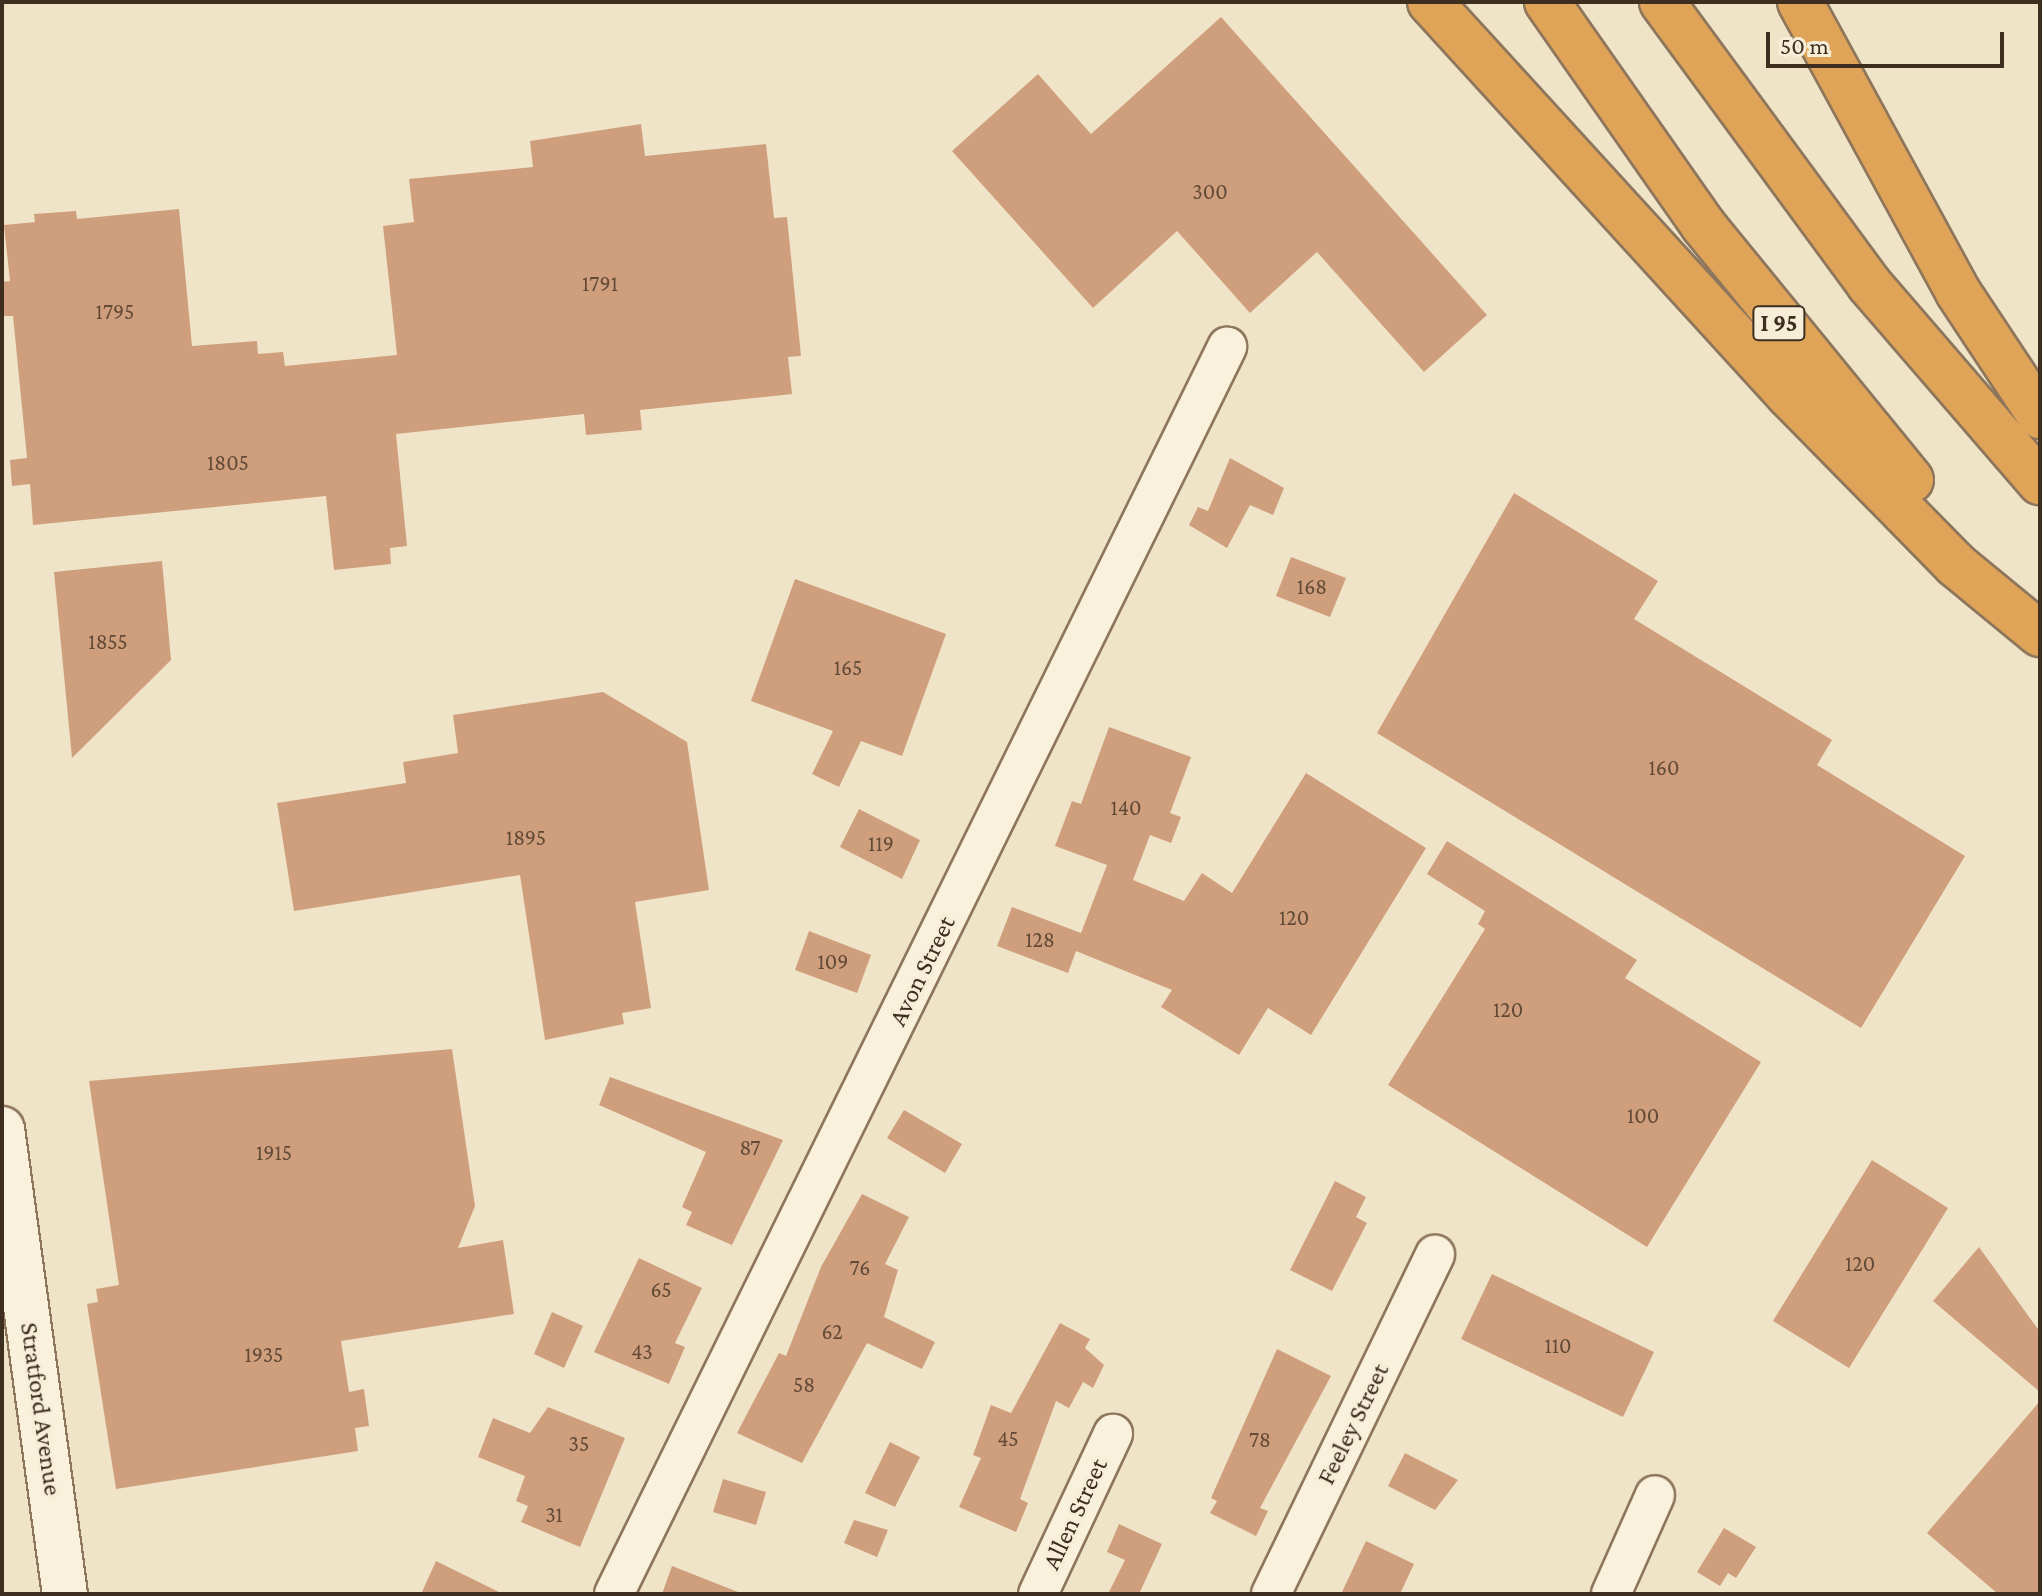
<!DOCTYPE html>
<html>
<head>
<meta charset="utf-8">
<style>
	body { margin:0 }
	#map { position:relative; width:2042px; height:1596px; overflow:hidden; background:#f0e4c8; font-family:"Crimson Pro",serif }
	div>[style] { position:absolute }
	.building>* { inset:0; background:#cf9f7d }
	.roads { filter:drop-shadow(2px 0 #8d765c) drop-shadow(-2px 0 #8d765c) drop-shadow(0 2px #8d765c) drop-shadow(0 -2px #8d765c) }
	.minor>* { height:38px; margin:-19px; padding:0 19px; transform-origin:19px; border-radius:19px; background:#faf1dc }
	.secondary>* { height:44px; margin:-22px; padding:0 22px; transform-origin:22px; border-radius:22px; background:#faf1dc }
	.motorway>* { height:44px; margin:-22px; padding:0 22px; transform-origin:22px; border-radius:22px; background:#e0a458 }
	span { translate:-50% -50%; white-space:nowrap; text-align:center; line-height:1.15; -webkit-text-stroke:6px #f7eed8; paint-order:stroke }
	.number-label { font-size:22px; color:#624a37 }
	.number-label span { -webkit-text-stroke-width:0 }
	.shield-label span { padding:2px 6px; background:#f7eed8; border:2px solid; border-radius:6px; -webkit-text-stroke-width:0 }
	.shield-label { font-size:24px; color:#3d2e20; font-weight:700 }
	.street-label { font-size:26px; color:#3d2e20 }
	.frame { position:absolute; inset:0; border:4px solid #3d2e20; pointer-events:none }
	.scale { position:absolute; left:1766px; top:32px; width:238px; height:36px; box-sizing:border-box; border:4px solid #3d2e20; border-top:0; padding-left:10px; font-size:24px; line-height:28px; white-space:nowrap; color:#3d2e20; -webkit-text-stroke:6px #f7eed8; paint-order:stroke }
</style>
</head>
<body>
<div id="map">
	<div class="building">
		<i style="clip-path:polygon(1221px 17px,1487px 315px,1424px 372px,1317px 252px,1250px 313px,1177px 231px,1093px 308px,952px 151px,1038px 74px,1091px 134px)"></i>
		<i style="clip-path:polygon(641px 124px,645px 156px,766px 144px,774px 218px,787px 217px,801px 356px,788px 357px,792px 394px,640px 410px,642px 430px,586px 435px,584px 414px,396px 434px,407px 546px,390px 548px,391px 564px,334px 570px,326px 496px,33px 525px,30px 484px,12px 486px,10px 460px,27px 458px,13px 316px,2px 316px,2px 282px,10px 281px,4px 225px,35px 222px,34px 214px,76px 211px,77px 219px,179px 209px,192px 346px,257px 341px,258px 354px,283px 352px,285px 366px,397px 355px,383px 226px,414px 222px,409px 179px,533px 167px,530px 141px)"></i>
		<i style="clip-path:polygon(1230px 458px,1284px 488px,1273px 515px,1250px 505px,1227px 548px,1189px 525px,1198px 507px,1208px 511px)"></i>
		<i style="clip-path:polygon(1514px 493px,1658px 581px,1634px 619px,1832px 740px,1817px 765px,1965px 856px,1861px 1028px,1377px 733px)"></i>
		<i style="clip-path:polygon(1291px 557px,1346px 578px,1330px 617px,1276px 596px)"></i>
		<i style="clip-path:polygon(162px 561px,171px 660px,72px 758px,54px 572px)"></i>
		<i style="clip-path:polygon(795px 579px,946px 634px,902px 756px,861px 741px,839px 787px,812px 774px,833px 731px,751px 701px)"></i>
		<i style="clip-path:polygon(603px 692px,687px 742px,709px 890px,635px 902px,651px 1008px,622px 1013px,624px 1024px,545px 1040px,520px 875px,294px 911px,277px 803px,406px 783px,403px 762px,458px 753px,453px 715px)"></i>
		<i style="clip-path:polygon(1109px 727px,1191px 757px,1170px 813px,1181px 817px,1171px 843px,1150px 835px,1133px 880px,1184px 901px,1202px 873px,1232px 893px,1306px 773px,1426px 848px,1311px 1035px,1268px 1008px,1239px 1055px,1161px 1007px,1172px 990px,1076px 951px,1068px 973px,997px 946px,1012px 907px,1081px 933px,1107px 865px,1055px 846px,1072px 801px,1081px 804px)"></i>
		<i style="clip-path:polygon(859px 809px,920px 840px,902px 879px,840px 847px)"></i>
		<i style="clip-path:polygon(1447px 841px,1637px 960px,1625px 978px,1761px 1062px,1647px 1247px,1388px 1085px,1485px 929px,1478px 924px,1485px 911px,1427px 874px)"></i>
		<i style="clip-path:polygon(809px 931px,871px 955px,857px 993px,795px 970px)"></i>
		<i style="clip-path:polygon(452px 1049px,475px 1206px,458px 1248px,503px 1240px,514px 1314px,341px 1341px,349px 1392px,364px 1389px,369px 1426px,355px 1428px,358px 1451px,116px 1489px,87px 1304px,98px 1302px,96px 1289px,119px 1285px,89px 1081px)"></i>
		<i style="clip-path:polygon(610px 1077px,783px 1140px,732px 1245px,686px 1225px,692px 1212px,682px 1207px,706px 1152px,599px 1105px)"></i>
		<i style="clip-path:polygon(904px 1110px,962px 1144px,945px 1173px,887px 1138px)"></i>
		<i style="clip-path:polygon(1872px 1160px,1948px 1208px,1849px 1368px,1773px 1321px)"></i>
		<i style="clip-path:polygon(1335px 1181px,1366px 1197px,1356px 1217px,1367px 1223px,1332px 1291px,1290px 1270px)"></i>
		<i style="clip-path:polygon(862px 1194px,909px 1217px,885px 1264px,898px 1270px,884px 1317px,935px 1342px,922px 1369px,867px 1343px,802px 1463px,737px 1433px,779px 1353px,786px 1356px,821px 1267px)"></i>
		<i style="clip-path:polygon(1979px 1247px,2040px 1332px,2040px 1392px,1933px 1301px)"></i>
		<i style="clip-path:polygon(639px 1258px,702px 1288px,675px 1343px,685px 1347px,669px 1384px,594px 1352px)"></i>
		<i style="clip-path:polygon(1492px 1274px,1654px 1352px,1623px 1417px,1461px 1339px)"></i>
		<i style="clip-path:polygon(552px 1312px,583px 1326px,564px 1368px,534px 1354px)"></i>
		<i style="clip-path:polygon(1060px 1323px,1090px 1339px,1085px 1348px,1104px 1365px,1093px 1388px,1083px 1382px,1069px 1408px,1056px 1401px,1020px 1499px,1028px 1503px,1016px 1532px,959px 1507px,981px 1458px,973px 1455px,991px 1405px,1011px 1413px)"></i>
		<i style="clip-path:polygon(1277px 1349px,1331px 1376px,1260px 1508px,1268px 1511px,1256px 1536px,1210px 1513px,1217px 1501px,1211px 1498px)"></i>
		<i style="clip-path:polygon(2040px 1401px,2040px 1594px,1998px 1594px,1927px 1533px)"></i>
		<i style="clip-path:polygon(548px 1407px,625px 1438px,580px 1547px,521px 1522px,528px 1506px,516px 1501px,525px 1476px,478px 1457px,493px 1418px,530px 1433px)"></i>
		<i style="clip-path:polygon(890px 1442px,920px 1457px,895px 1507px,865px 1493px)"></i>
		<i style="clip-path:polygon(1405px 1453px,1458px 1480px,1435px 1510px,1388px 1486px)"></i>
		<i style="clip-path:polygon(723px 1479px,766px 1492px,756px 1525px,713px 1512px)"></i>
		<i style="clip-path:polygon(854px 1520px,888px 1530px,877px 1557px,844px 1543px)"></i>
		<i style="clip-path:polygon(1119px 1524px,1162px 1544px,1139px 1594px,1108px 1594px,1125px 1560px,1107px 1552px)"></i>
		<i style="clip-path:polygon(1724px 1528px,1756px 1547px,1736px 1578px,1728px 1573px,1720px 1586px,1697px 1572px)"></i>
		<i style="clip-path:polygon(1366px 1541px,1414px 1564px,1400px 1594px,1341px 1594px)"></i>
		<i style="clip-path:polygon(436px 1561px,503px 1594px,421px 1594px)"></i>
		<i style="clip-path:polygon(672px 1566px,738px 1592px,738px 1594px,662px 1594px)"></i>
	</div>
	<div class="roads">
		<div class="minor">
			<i style="left:614px;top:1594px;width:1390px;rotate:-63.82deg"></i>
			<i style="left:1038px;top:1594px;width:177px;rotate:-64.9deg"></i>
			<i style="left:1271px;top:1594px;width:377px;rotate:-64.2deg"></i>
			<i style="left:1611px;top:1594px;width:108px;rotate:-66deg"></i>
		</div>
		<div class="secondary">
			<i style="left:2px;top:1129px;width:469px;rotate:82.3deg"></i>
		</div>
		<div class="motorway">
			<i style="left:1430px;top:2px;width:532px;rotate:47.59deg"></i>
			<i style="left:1789px;top:395px;width:238px;rotate:45.5deg"></i>
			<i style="left:1956px;top:565px;width:109px;rotate:39.4deg"></i>
			<i style="left:1547px;top:2px;width:272px;rotate:55deg"></i>
			<i style="left:1703px;top:225px;width:329px;rotate:50.8deg"></i>
			<i style="left:1662px;top:2px;width:350px;rotate:53.7deg"></i>
			<i style="left:1869px;top:284px;width:262px;rotate:49.2deg"></i>
			<i style="left:1800px;top:2px;width:330px;rotate:61.4deg"></i>
			<i style="left:1958px;top:292px;width:149px;rotate:56.5deg"></i>
		</div>
	</div>
	<div class="number-label">
		<span style="left:1210px;top:192px">300</span>
		<span style="left:600px;top:284px">1791</span>
		<span style="left:115px;top:312px">1795</span>
		<span style="left:228px;top:463px">1805</span>
		<span style="left:1312px;top:587px">168</span>
		<span style="left:108px;top:642px">1855</span>
		<span style="left:848px;top:668px">165</span>
		<span style="left:1664px;top:768px">160</span>
		<span style="left:1126px;top:808px">140</span>
		<span style="left:526px;top:838px">1895</span>
		<span style="left:881px;top:844px">119</span>
		<span style="left:1294px;top:918px">120</span>
		<span style="left:1040px;top:940px">128</span>
		<span style="left:833px;top:962px">109</span>
		<span style="left:1508px;top:1010px">120</span>
		<span style="left:1643px;top:1116px">100</span>
		<span style="left:750px;top:1148px">87</span>
		<span style="left:274px;top:1153px">1915</span>
		<span style="left:1860px;top:1264px">120</span>
		<span style="left:860px;top:1268px">76</span>
		<span style="left:661px;top:1290px">65</span>
		<span style="left:832px;top:1332px">62</span>
		<span style="left:1558px;top:1346px">110</span>
		<span style="left:642px;top:1352px">43</span>
		<span style="left:264px;top:1355px">1935</span>
		<span style="left:804px;top:1385px">58</span>
		<span style="left:1008px;top:1439px">45</span>
		<span style="left:1260px;top:1440px">78</span>
		<span style="left:579px;top:1444px">35</span>
		<span style="left:554px;top:1515px">31</span>
	</div>
	<div class="shield-label">
		<span style="left:1779px;top:323px">I 95</span>
	</div>
	<div class="street-label">
		<span style="left:922px;top:971px;rotate:-64deg">Avon Street</span>
		<span style="left:41px;top:1409px;rotate:82deg">Stratford Avenue</span>
		<span style="left:1353px;top:1424px;rotate:-64deg">Feeley Street</span>
		<span style="left:1075px;top:1514px;rotate:-65deg">Allen Street</span>
	</div>
	<div class="frame"></div>
	<div class="scale">50 m</div>
</div>
</body>
</html>
